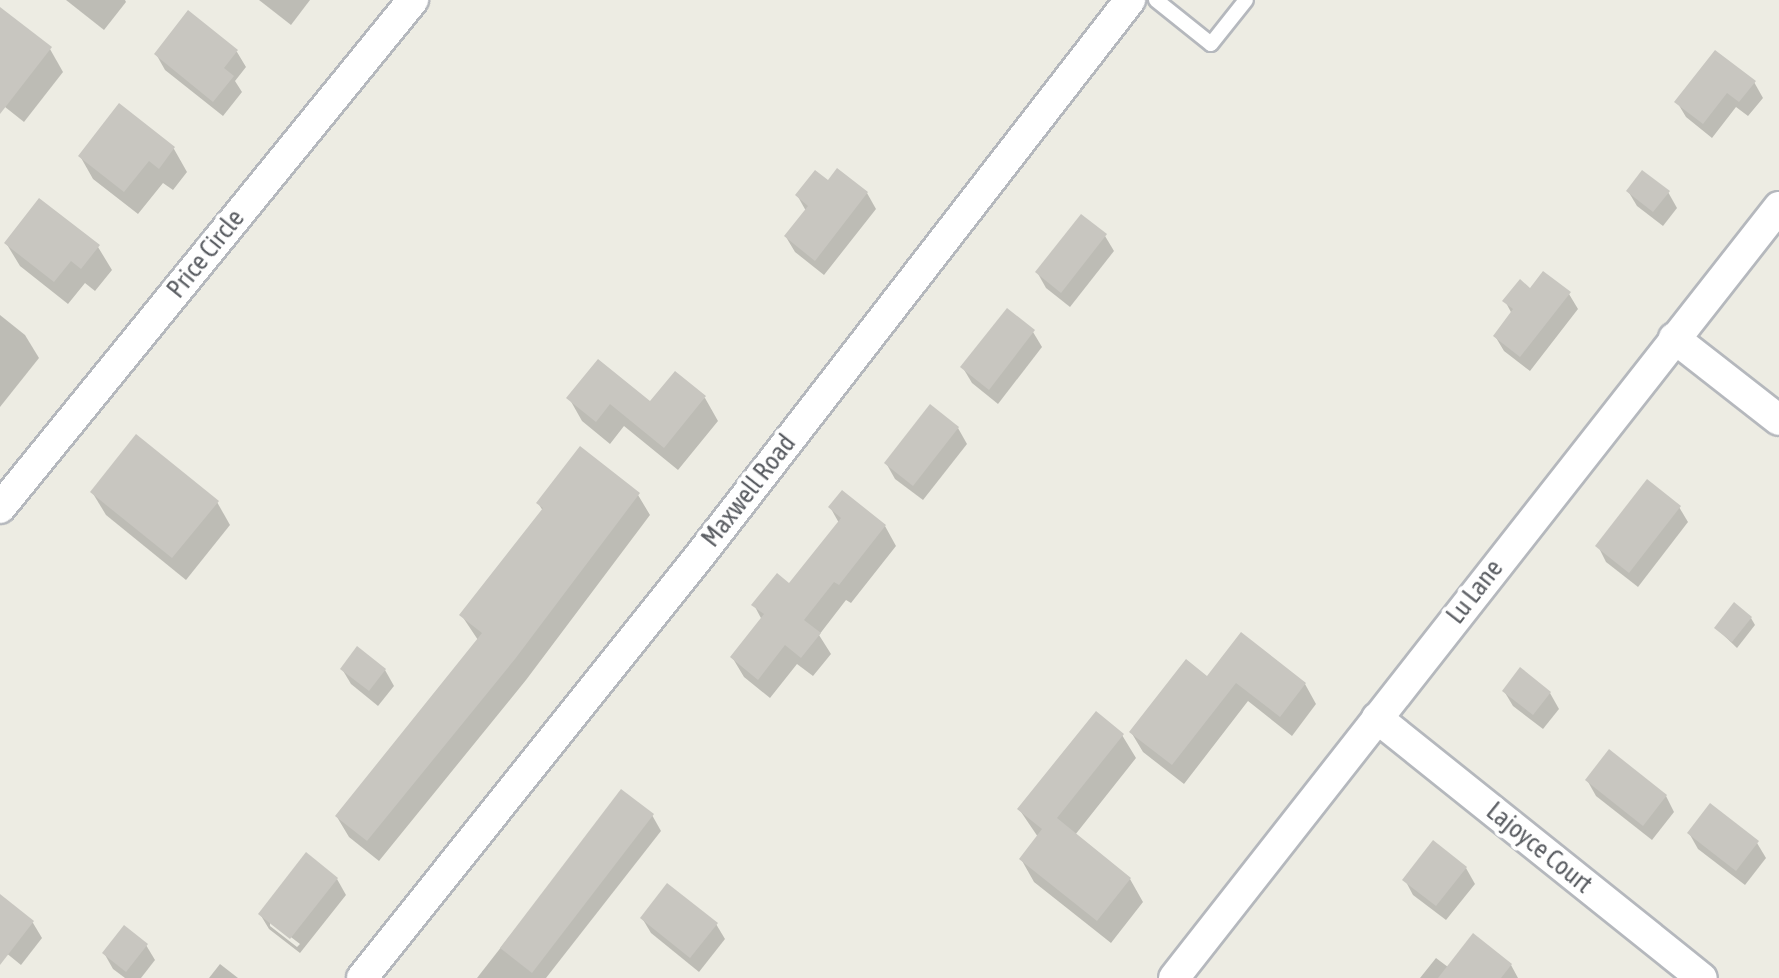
<!DOCTYPE html>
<html>
<head>
<meta charset="utf-8">
<style>
	body { margin:0 }
	#map { position:relative; width:1779px; height:978px; overflow:hidden; background:#edece3; font-family:"Asap Condensed",sans-serif }
	div>[style] { position:absolute }
	.shadow>* { inset:0; background:#0003 }
	.building>* { inset:0; background:#c8c6c0 }
	.roads { filter:drop-shadow(2px 0 #b5b8bd) drop-shadow(-2px 0 #b5b8bd) drop-shadow(0 2px #b5b8bd) drop-shadow(0 -2px #b5b8bd) }
	.service>* { height:14px; margin:-7px; padding:0 7px; transform-origin:7px; border-radius:7px; background:#fff }
	.minor>* { height:30px; margin:-15px; padding:0 15px; transform-origin:15px; border-radius:15px; background:#fff }
	span { translate:-50% -50%; white-space:nowrap; text-align:center; line-height:1.15; -webkit-text-stroke:8px #fff; paint-order:stroke }
	.street-label { font-size:26px; color:#5b5e63 }
</style>
</head>
<body>
<div id="map">
	<div class="shadow">
		<i style="clip-path:polygon(66px 0,125px 0,126px 2px,104px 30px)"></i>
		<i style="clip-path:polygon(259px 0,310px 0,291px 25px)"></i>
		<i style="clip-path:polygon(0 16px,50px 49px,63px 72px,24px 122px,0 103px)"></i>
		<i style="clip-path:polygon(237px 52px,246px 67px,235px 81px,242px 92px,223px 116px,165px 70px,156px 54px)"></i>
		<i style="clip-path:polygon(1754px 82px,1763px 98px,1748px 116px,1736px 107px,1712px 138px,1686px 117px,1677px 102px)"></i>
		<i style="clip-path:polygon(119px 106px,174px 149px,187px 172px,173px 190px,163px 183px,138px 214px,93px 179px,80px 156px)"></i>
		<i style="clip-path:polygon(828px 183px,867px 193px,876px 209px,824px 275px,795px 252px,786px 237px,806px 211px,797px 195px)"></i>
		<i style="clip-path:polygon(1628px 191px,1668px 192px,1677px 208px,1663px 226px,1637px 206px)"></i>
		<i style="clip-path:polygon(1105px 236px,1114px 251px,1070px 307px,1046px 288px,1037px 272px)"></i>
		<i style="clip-path:polygon(6px 243px,98px 247px,112px 270px,95px 291px,85px 283px,68px 304px,20px 266px)"></i>
		<i style="clip-path:polygon(1530px 290px,1569px 294px,1578px 309px,1530px 371px,1504px 351px,1495px 336px,1512px 314px,1505px 301px)"></i>
		<i style="clip-path:polygon(0 315px,25px 335px,39px 358px,0 407px)"></i>
		<i style="clip-path:polygon(1033px 332px,1042px 347px,998px 404px,972px 383px,963px 368px)"></i>
		<i style="clip-path:polygon(569px 398px,651px 404px,705px 398px,718px 421px,678px 470px,624px 426px,610px 444px,582px 421px)"></i>
		<i style="clip-path:polygon(958px 428px,967px 444px,923px 500px,895px 479px,886px 463px)"></i>
		<i style="clip-path:polygon(92px 492px,217px 502px,230px 525px,186px 580px,106px 515px)"></i>
		<i style="clip-path:polygon(842px 492px,885px 526px,896px 546px,851px 603px,846px 600px,819px 635px,831px 654px,813px 676px,797px 664px,770px 698px,744px 677px,732px 657px,762px 620px,754px 605px,790px 586px,839px 523px,830px 507px)"></i>
		<i style="clip-path:polygon(638px 495px,650px 515px,526px 680px,379px 861px,349px 837px,337px 817px,478px 640px,462px 616px,543px 511px,538px 503px)"></i>
		<i style="clip-path:polygon(1679px 507px,1688px 522px,1638px 587px,1606px 562px,1598px 546px)"></i>
		<i style="clip-path:polygon(1751px 618px,1755px 625px,1737px 648px,1716px 628px)"></i>
		<i style="clip-path:polygon(342px 669px,385px 670px,394px 686px,378px 706px,351px 684px)"></i>
		<i style="clip-path:polygon(1208px 678px,1305px 684px,1316px 704px,1292px 736px,1248px 701px,1184px 784px,1143px 752px,1131px 732px)"></i>
		<i style="clip-path:polygon(1504px 691px,1550px 693px,1559px 709px,1543px 729px,1513px 706px)"></i>
		<i style="clip-path:polygon(1122px 735px,1136px 758px,1075px 835px,1130px 879px,1143px 902px,1111px 943px,1034px 882px,1021px 859px,1038px 837px,1019px 809px)"></i>
		<i style="clip-path:polygon(1587px 780px,1666px 796px,1674px 812px,1652px 840px,1596px 796px)"></i>
		<i style="clip-path:polygon(622px 792px,652px 815px,661px 831px,546px 978px,477px 978px)"></i>
		<i style="clip-path:polygon(1689px 833px,1757px 843px,1766px 858px,1745px 885px,1698px 849px)"></i>
		<i style="clip-path:polygon(1466px 868px,1475px 884px,1446px 920px,1413px 895px,1405px 880px)"></i>
		<i style="clip-path:polygon(evenodd,337px 879px,346px 895px,300px 953px,269px 929px,260px 914px,337px 879px,270px 921px,300px 944px,297px 947px,270px 926px,270px 921px)"></i>
		<i style="clip-path:polygon(0 897px,33px 923px,42px 938px,21px 965px,0 948px)"></i>
		<i style="clip-path:polygon(642px 918px,716px 924px,725px 939px,699px 972px,651px 933px)"></i>
		<i style="clip-path:polygon(146px 945px,155px 960px,141px 978px,125px 978px,113px 969px,104px 953px)"></i>
		<i style="clip-path:polygon(1436px 958px,1448px 967px,1511px 965px,1518px 978px,1420px 978px)"></i>
		<i style="clip-path:polygon(220px 964px,238px 978px,209px 978px)"></i>
	</div>
	<div class="building">
		<i style="clip-path:polygon(0 7px,52px 47px,0 114px)"></i>
		<i style="clip-path:polygon(188px 10px,238px 50px,224px 68px,234px 76px,213px 102px,154px 54px)"></i>
		<i style="clip-path:polygon(1715px 50px,1756px 81px,1739px 102px,1727px 93px,1703px 124px,1674px 102px)"></i>
		<i style="clip-path:polygon(119px 103px,175px 147px,159px 169px,149px 161px,124px 192px,78px 156px)"></i>
		<i style="clip-path:polygon(837px 168px,868px 192px,815px 261px,784px 236px,808px 206px,795px 195px,815px 170px,828px 180px)"></i>
		<i style="clip-path:polygon(1642px 170px,1670px 191px,1653px 212px,1626px 191px)"></i>
		<i style="clip-path:polygon(39px 198px,100px 245px,81px 269px,71px 261px,54px 282px,4px 243px)"></i>
		<i style="clip-path:polygon(1081px 214px,1107px 234px,1061px 293px,1035px 272px)"></i>
		<i style="clip-path:polygon(1543px 271px,1571px 292px,1520px 357px,1493px 336px,1513px 309px,1502px 301px,1520px 279px,1530px 288px)"></i>
		<i style="clip-path:polygon(1007px 308px,1035px 330px,989px 390px,960px 367px)"></i>
		<i style="clip-path:polygon(598px 359px,650px 401px,675px 371px,706px 396px,664px 448px,610px 404px,596px 422px,566px 398px)"></i>
		<i style="clip-path:polygon(930px 404px,959px 427px,913px 486px,884px 463px)"></i>
		<i style="clip-path:polygon(136px 434px,219px 501px,172px 558px,90px 492px)"></i>
		<i style="clip-path:polygon(580px 446px,640px 493px,515px 659px,367px 841px,335px 816px,482px 633px,459px 615px,543px 508px,536px 503px)"></i>
		<i style="clip-path:polygon(1647px 479px,1681px 506px,1629px 573px,1595px 546px)"></i>
		<i style="clip-path:polygon(842px 490px,886px 525px,839px 585px,834px 582px,804px 620px,821px 633px,801px 658px,785px 645px,758px 680px,730px 657px,764px 614px,751px 605px,777px 573px,789px 583px,841px 518px,828px 507px)"></i>
		<i style="clip-path:polygon(1734px 602px,1752px 617px,1732px 642px,1714px 628px)"></i>
		<i style="clip-path:polygon(1241px 632px,1306px 683px,1280px 717px,1236px 683px,1172px 765px,1129px 732px,1186px 659px,1207px 676px)"></i>
		<i style="clip-path:polygon(357px 646px,386px 669px,369px 691px,340px 669px)"></i>
		<i style="clip-path:polygon(1520px 667px,1551px 692px,1533px 715px,1502px 691px)"></i>
		<i style="clip-path:polygon(1096px 711px,1124px 734px,1057px 818px,1131px 878px,1097px 921px,1019px 859px,1042px 829px,1017px 809px)"></i>
		<i style="clip-path:polygon(1609px 749px,1667px 795px,1643px 826px,1585px 780px)"></i>
		<i style="clip-path:polygon(621px 789px,654px 814px,532px 973px,500px 948px)"></i>
		<i style="clip-path:polygon(1710px 803px,1759px 841px,1736px 871px,1687px 833px)"></i>
		<i style="clip-path:polygon(1433px 840px,1467px 867px,1436px 906px,1402px 880px)"></i>
		<i style="clip-path:polygon(306px 852px,338px 878px,290px 939px,258px 914px)"></i>
		<i style="clip-path:polygon(667px 883px,718px 923px,690px 958px,640px 918px)"></i>
		<i style="clip-path:polygon(0 894px,34px 921px,0 965px)"></i>
		<i style="clip-path:polygon(124px 925px,148px 944px,126px 972px,102px 953px)"></i>
		<i style="clip-path:polygon(1473px 933px,1512px 964px,1501px 978px,1438px 978px)"></i>
	</div>
	<div class="roads">
		<div class="service">
			<i style="left:1156px;top:0;width:70px;rotate:38.7deg"></i>
			<i style="left:1211px;top:44px;width:56px;rotate:-51.5deg"></i>
		</div>
		<div class="minor">
			<i style="left:1674px;top:338px;width:133px;rotate:38deg"></i>
			<i style="left:0;top:508px;width:655px;rotate:-50.89deg"></i>
			<i style="left:1377px;top:718px;width:416px;rotate:38.7deg"></i>
			<i style="left:362px;top:978px;width:543px;rotate:-51.36deg"></i>
			<i style="left:701px;top:554px;width:701px;rotate:-52.25deg"></i>
			<i style="left:1174px;top:978px;width:980px;rotate:-51.88deg"></i>
		</div>
	</div>
	<div class="street-label">
		<span style="left:206px;top:254px;rotate:-51deg">Price Circle</span>
		<span style="left:749px;top:491px;rotate:-52deg">Maxwell Road</span>
		<span style="left:1475px;top:592px;rotate:-52deg">Lu Lane</span>
		<span style="left:1539px;top:848px;rotate:39deg">Lajoyce Court</span>
	</div>
</div>
</body>
</html>
